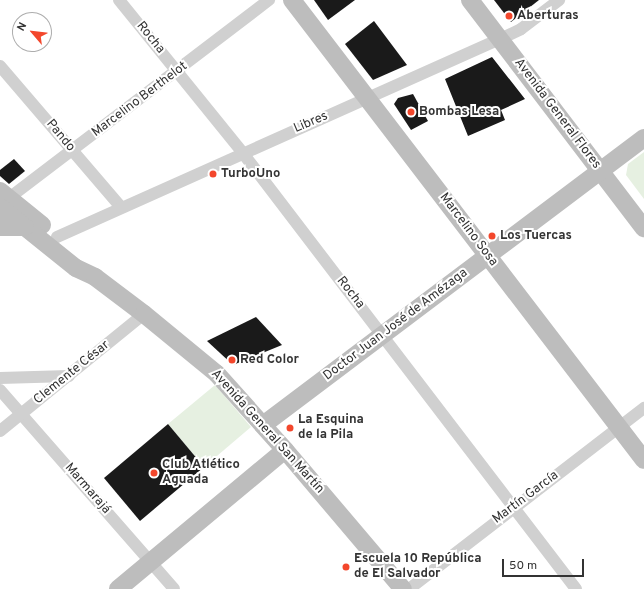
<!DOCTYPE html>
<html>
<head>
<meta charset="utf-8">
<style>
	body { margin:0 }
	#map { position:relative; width:644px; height:589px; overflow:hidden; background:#fff; font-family:Overpass,sans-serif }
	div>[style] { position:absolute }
	.green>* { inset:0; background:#e6f0e1 }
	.building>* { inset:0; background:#1a1a1a }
	.street>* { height:12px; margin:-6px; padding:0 6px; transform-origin:6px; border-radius:6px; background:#d0d0d0 }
	.secondary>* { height:18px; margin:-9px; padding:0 9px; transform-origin:9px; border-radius:9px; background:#bdbdbd }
	.dots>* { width:11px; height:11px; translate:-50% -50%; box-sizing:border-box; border:2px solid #fff; border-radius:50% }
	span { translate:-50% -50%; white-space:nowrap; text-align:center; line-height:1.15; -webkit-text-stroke:4px #fff; paint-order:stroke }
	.poi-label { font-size:13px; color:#333; font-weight:700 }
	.left { translate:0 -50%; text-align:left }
	.street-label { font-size:13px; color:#333 }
	.north { position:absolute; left:12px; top:12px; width:40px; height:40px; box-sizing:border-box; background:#fff; border:1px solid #adadad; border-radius:50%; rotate:298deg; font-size:11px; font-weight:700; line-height:16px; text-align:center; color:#333 }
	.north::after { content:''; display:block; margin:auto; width:14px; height:18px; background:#f3472c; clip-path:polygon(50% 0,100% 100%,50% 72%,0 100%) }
	.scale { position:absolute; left:502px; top:559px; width:82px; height:18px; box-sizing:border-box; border:2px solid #333; border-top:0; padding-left:5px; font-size:12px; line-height:14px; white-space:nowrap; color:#333; -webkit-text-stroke:3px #fff; paint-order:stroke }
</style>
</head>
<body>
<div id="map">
	<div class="green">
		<i style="clip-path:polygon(644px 152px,644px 199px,626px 175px,628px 164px)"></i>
		<i style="clip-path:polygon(215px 385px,251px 427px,204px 467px,168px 424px)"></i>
	</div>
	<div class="building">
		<i style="clip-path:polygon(314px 0,355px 0,328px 20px)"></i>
		<i style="clip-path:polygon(494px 0,539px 0,511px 22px)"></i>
		<i style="clip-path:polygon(374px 21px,407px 65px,373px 80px,345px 44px)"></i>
		<i style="clip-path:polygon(492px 57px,525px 99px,501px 110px,505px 120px,468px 136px,445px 79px)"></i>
		<i style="clip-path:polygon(413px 94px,428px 121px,411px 130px,394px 104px,398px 98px)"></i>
		<i style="clip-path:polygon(14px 159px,25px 171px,9px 184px,0 176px,0 170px)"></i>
		<i style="clip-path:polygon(256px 317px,282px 345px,233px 365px,207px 341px)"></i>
		<i style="clip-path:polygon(168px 424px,204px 467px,140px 521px,104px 478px)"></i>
	</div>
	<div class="street">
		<i style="left:119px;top:0;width:196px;rotate:51deg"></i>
		<i style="left:242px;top:152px;width:550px;rotate:52.61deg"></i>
		<i style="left:0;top:66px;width:186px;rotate:49.4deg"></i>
		<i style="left:9px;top:198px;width:327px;rotate:-37.3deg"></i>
		<i style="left:57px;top:237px;width:485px;rotate:-24.1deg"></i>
		<i style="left:500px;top:39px;width:23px;rotate:-25deg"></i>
		<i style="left:521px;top:29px;width:48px;rotate:-37.3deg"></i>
		<i style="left:0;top:378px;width:69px;rotate:-1.7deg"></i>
		<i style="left:0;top:390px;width:264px;rotate:48.8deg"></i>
		<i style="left:0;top:431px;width:186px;rotate:-39.1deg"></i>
		<i style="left:409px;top:589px;width:297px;rotate:-37.6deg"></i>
	</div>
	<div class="secondary">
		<i style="left:292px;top:0;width:579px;rotate:52.58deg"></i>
		<i style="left:470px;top:0;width:287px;rotate:52.7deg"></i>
		<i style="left:0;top:191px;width:54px;rotate:39deg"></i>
		<i style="left:0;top:207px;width:97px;rotate:38.8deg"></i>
		<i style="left:76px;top:268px;width:21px;rotate:25deg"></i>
		<i style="left:95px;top:277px;width:61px;rotate:37.1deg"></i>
		<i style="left:144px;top:314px;width:94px;rotate:39.4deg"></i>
		<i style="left:217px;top:374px;width:102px;rotate:48.2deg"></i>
		<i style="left:285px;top:450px;width:182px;rotate:49.7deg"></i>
		<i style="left:0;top:227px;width:25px"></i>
		<i style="left:263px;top:425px;width:477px;rotate:-37deg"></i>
		<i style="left:118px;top:589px;width:217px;rotate:-39.8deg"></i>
	</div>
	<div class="dots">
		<i style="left:509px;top:16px;background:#f3472c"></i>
		<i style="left:411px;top:112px;background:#f3472c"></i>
		<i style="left:213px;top:174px;background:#f3472c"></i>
		<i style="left:492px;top:236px;background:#f3472c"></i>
		<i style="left:232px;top:360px;background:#f3472c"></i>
		<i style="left:290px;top:428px;background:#f3472c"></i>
		<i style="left:154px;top:473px;background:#f3472c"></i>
		<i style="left:346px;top:567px;background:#f3472c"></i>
	</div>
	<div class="poi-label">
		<span class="left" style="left:517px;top:16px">Aberturas</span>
		<span class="left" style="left:419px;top:112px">Bombas Lesa</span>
		<span class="left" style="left:221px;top:174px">TurboUno</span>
		<span class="left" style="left:500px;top:236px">Los Tuercas</span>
		<span class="left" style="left:240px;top:360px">Red Color</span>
		<span class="left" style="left:298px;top:428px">La Esquina<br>de la Pila</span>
		<span class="left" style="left:162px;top:473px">Club Atlético<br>Aguada</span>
		<span class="left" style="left:354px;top:567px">Escuela 10 República<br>de El Salvador</span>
	</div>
	<div class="street-label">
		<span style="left:150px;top:38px;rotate:51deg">Rocha</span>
		<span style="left:140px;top:100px;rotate:-37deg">Marcelino Berthelot</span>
		<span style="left:557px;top:114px;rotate:53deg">Avenida General Flores</span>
		<span style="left:311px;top:123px;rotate:-23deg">Libres</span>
		<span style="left:60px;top:136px;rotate:50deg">Pando</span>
		<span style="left:468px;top:230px;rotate:53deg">Marcelino Sosa</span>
		<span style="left:350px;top:293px;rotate:52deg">Rocha</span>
		<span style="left:396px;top:325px;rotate:-37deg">Doctor Juan José de Amézaga</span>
		<span style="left:72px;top:373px;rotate:-39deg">Clemente César</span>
		<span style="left:267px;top:432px;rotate:48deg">Avenida General San Martín</span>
		<span style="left:87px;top:489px;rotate:49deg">Marmarajá</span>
		<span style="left:526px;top:498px;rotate:-37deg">Martín García</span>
	</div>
	<div class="north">N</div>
	<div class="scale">50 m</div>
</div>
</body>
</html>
